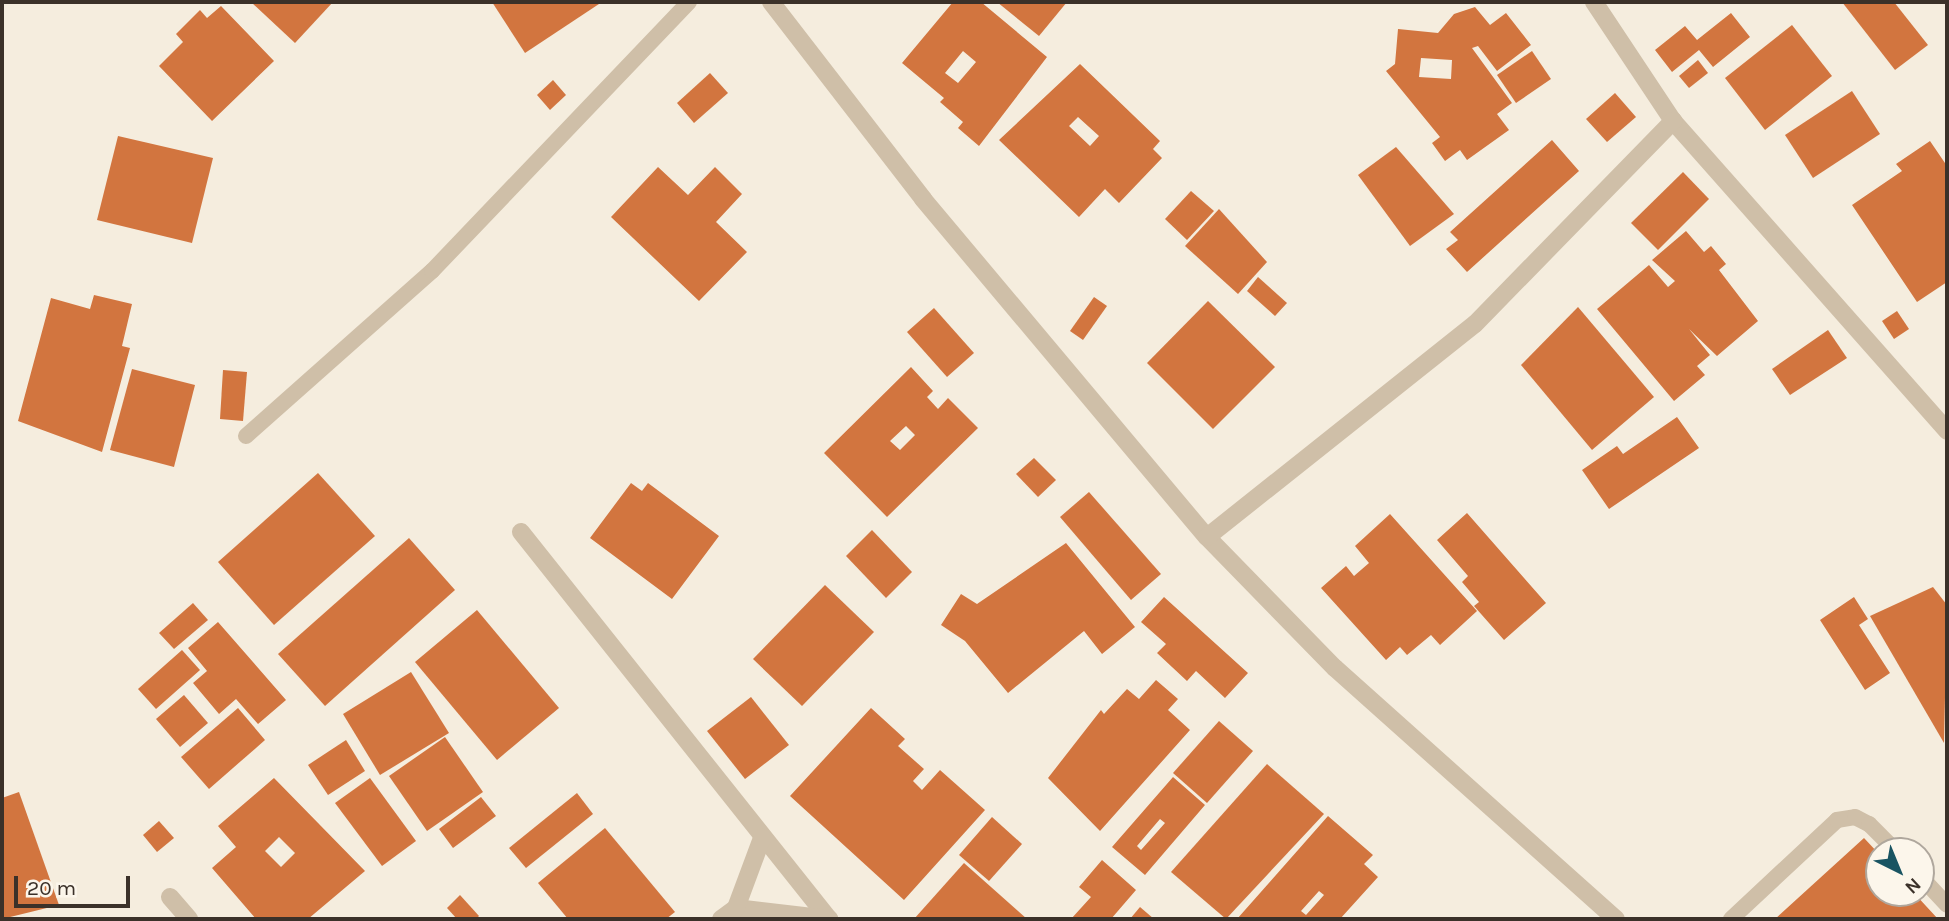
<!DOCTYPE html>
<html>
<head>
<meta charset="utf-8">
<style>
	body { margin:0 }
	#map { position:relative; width:1949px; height:921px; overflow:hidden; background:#f5edde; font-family:Karla,sans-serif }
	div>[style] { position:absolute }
	.building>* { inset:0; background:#d2753f }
	.lane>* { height:16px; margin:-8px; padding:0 8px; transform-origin:8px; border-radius:8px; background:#cfbfa8 }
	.street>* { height:18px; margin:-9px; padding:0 9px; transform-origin:9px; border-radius:9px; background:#cfbfa8 }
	span { translate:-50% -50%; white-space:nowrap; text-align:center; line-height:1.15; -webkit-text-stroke:5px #fcf6eb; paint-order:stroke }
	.frame { position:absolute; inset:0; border:4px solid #3b3129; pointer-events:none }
	.north { position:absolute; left:1865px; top:837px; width:70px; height:70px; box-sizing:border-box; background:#fcf6eb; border:2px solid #afa79d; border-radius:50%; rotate:137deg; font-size:19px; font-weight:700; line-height:28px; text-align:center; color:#3b3129 }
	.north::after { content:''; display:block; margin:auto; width:24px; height:32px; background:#195462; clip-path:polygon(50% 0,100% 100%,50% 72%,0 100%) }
	.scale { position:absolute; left:14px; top:876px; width:116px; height:32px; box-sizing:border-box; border:4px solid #3b3129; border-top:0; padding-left:9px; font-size:21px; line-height:24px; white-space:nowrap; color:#3b3129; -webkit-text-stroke:5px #fcf6eb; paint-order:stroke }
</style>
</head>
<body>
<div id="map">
	<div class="building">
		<i style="clip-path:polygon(251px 2px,333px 2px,295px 43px)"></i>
		<i style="clip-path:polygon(492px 2px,602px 2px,525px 53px)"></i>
		<i style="clip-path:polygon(evenodd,953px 2px,981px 2px,1047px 57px,979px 146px,958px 128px,963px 122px,940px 102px,944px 98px,902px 63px,953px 2px,963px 51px,976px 62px,958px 83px,945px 73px,963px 51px)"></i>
		<i style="clip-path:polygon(997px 2px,1067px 2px,1039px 36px)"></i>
		<i style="clip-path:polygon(1842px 2px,1894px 2px,1928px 45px,1895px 70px)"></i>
		<i style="clip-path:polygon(221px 6px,274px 61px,212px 121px,159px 66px,183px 42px,176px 34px,200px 10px,207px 18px)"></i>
		<i style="clip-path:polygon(evenodd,1475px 7px,1490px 25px,1506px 13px,1531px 45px,1497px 71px,1478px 46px,1472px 48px,1512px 103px,1497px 114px,1509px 130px,1467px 160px,1460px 150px,1445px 161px,1432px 143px,1440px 137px,1386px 71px,1395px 64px,1398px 29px,1438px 33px,1454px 14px,1475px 7px,1421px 58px,1452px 60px,1451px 79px,1419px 77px,1421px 58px)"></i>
		<i style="clip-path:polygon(1731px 13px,1750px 37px,1713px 67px,1699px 50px,1672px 72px,1655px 50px,1685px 26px,1697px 40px)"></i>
		<i style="clip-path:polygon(1792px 25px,1832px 76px,1765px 130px,1725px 78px)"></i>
		<i style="clip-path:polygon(1532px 51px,1551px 79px,1516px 103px,1497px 75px)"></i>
		<i style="clip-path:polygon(1698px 60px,1708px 73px,1689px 88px,1679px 76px)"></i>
		<i style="clip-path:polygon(evenodd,1080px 64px,1160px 141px,1153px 149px,1162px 158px,1119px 203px,1105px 189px,1079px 217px,999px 140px,1080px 64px,1078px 117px,1099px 136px,1090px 146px,1069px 126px,1078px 117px)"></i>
		<i style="clip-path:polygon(710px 73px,728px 93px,694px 123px,677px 103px)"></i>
		<i style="clip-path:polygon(553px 80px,566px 95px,550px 110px,537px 95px)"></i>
		<i style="clip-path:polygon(1852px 91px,1880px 134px,1813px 178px,1785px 135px)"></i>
		<i style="clip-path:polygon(1615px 93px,1636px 117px,1607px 142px,1586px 119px)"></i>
		<i style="clip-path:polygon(118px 136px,213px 158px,192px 243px,97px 220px)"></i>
		<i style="clip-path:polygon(1552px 140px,1579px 171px,1467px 272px,1446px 249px,1458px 240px,1450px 232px)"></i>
		<i style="clip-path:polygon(1930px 141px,1947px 166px,1947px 282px,1917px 302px,1852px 205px,1902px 171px,1896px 164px)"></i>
		<i style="clip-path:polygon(1396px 147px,1454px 214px,1410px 246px,1358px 175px)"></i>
		<i style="clip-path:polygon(658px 167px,688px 195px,715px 167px,742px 194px,716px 222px,747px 252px,699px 301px,611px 217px)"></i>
		<i style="clip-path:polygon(1683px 172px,1709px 199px,1658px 250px,1631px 223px)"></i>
		<i style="clip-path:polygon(1191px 191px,1214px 211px,1187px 240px,1165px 219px)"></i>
		<i style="clip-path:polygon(1219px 209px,1267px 262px,1238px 294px,1185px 246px)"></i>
		<i style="clip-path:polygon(1686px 231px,1704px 252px,1711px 246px,1726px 264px,1719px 270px,1758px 321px,1717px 356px,1689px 329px,1710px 355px,1697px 366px,1705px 375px,1674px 401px,1597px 309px,1649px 265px,1668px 287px,1675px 281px,1652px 260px)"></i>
		<i style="clip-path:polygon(1258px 277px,1287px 303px,1275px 316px,1247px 291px)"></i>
		<i style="clip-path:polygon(94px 295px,132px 304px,122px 346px,130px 348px,102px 452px,18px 421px,51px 298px,90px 309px)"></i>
		<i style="clip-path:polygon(1094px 297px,1107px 306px,1083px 340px,1070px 331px)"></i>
		<i style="clip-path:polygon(1208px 301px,1275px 367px,1213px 429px,1147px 363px)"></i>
		<i style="clip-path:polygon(1578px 307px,1654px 397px,1592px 450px,1521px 365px)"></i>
		<i style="clip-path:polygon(934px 308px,974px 353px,947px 377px,907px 332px)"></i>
		<i style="clip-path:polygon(1897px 311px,1909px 329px,1894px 339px,1882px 321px)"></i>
		<i style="clip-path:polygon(1828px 330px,1847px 358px,1790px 395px,1772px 369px)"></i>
		<i style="clip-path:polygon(evenodd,911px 367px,933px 391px,927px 397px,938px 409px,948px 398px,978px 428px,887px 517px,824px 453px,911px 367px,906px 426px,915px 435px,900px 450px,890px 441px,906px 426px)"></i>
		<i style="clip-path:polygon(132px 369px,195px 385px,174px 467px,110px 450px)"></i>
		<i style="clip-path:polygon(223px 370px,247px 372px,243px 421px,220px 419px)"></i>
		<i style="clip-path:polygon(1677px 417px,1699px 448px,1609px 509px,1582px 470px,1617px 446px,1623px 454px)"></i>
		<i style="clip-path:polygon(1034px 458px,1056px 480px,1038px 497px,1016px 474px)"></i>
		<i style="clip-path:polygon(318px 473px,375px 536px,274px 625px,218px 562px)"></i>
		<i style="clip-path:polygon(631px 483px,642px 491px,648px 483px,719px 536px,672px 599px,590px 538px)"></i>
		<i style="clip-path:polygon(1089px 492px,1161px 574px,1131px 600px,1060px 517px)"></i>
		<i style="clip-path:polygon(1467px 513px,1546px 603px,1504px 640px,1474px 606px,1479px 602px,1462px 582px,1468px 576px,1437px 540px)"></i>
		<i style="clip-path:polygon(1390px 514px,1477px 611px,1440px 645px,1431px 635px,1407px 655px,1400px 647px,1386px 660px,1321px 588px,1346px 566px,1354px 576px,1369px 563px,1355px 546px)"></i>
		<i style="clip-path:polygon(872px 530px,912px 572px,886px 598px,846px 556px)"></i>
		<i style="clip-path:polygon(409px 538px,455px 590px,325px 706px,278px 654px)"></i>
		<i style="clip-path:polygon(1066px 543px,1135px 627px,1102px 654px,1084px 631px,1008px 693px,965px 641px,941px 625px,961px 594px,977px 604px)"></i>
		<i style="clip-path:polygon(825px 585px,874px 632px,802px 706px,753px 659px)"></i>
		<i style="clip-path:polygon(1933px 587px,1947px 605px,1944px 743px,1870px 616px)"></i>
		<i style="clip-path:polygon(1164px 597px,1248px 673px,1225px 698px,1196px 671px,1187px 681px,1157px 653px,1166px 644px,1141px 622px)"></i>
		<i style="clip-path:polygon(1854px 597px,1868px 619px,1859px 625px,1890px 673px,1865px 690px,1820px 620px)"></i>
		<i style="clip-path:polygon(193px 603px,208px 620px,174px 649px,159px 633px)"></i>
		<i style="clip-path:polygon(477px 610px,559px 708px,497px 760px,415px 662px)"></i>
		<i style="clip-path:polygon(218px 622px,286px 700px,258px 724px,236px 699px,219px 714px,193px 683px,207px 671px,188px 648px)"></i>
		<i style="clip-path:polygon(182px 650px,200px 670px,156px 709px,138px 689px)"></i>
		<i style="clip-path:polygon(411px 672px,449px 733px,380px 775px,343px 714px)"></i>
		<i style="clip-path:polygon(1156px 680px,1178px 699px,1168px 710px,1190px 730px,1100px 831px,1048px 778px,1101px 710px,1104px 714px,1127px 689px,1139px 699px)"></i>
		<i style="clip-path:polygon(184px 695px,208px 723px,180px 747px,156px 719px)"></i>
		<i style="clip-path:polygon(751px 697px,789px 745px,745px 779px,707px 731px)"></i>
		<i style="clip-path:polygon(238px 708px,265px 740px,209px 789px,181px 757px)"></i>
		<i style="clip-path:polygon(871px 708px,905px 739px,898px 746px,924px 769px,913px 781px,922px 790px,940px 770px,985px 810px,904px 900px,790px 796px)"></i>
		<i style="clip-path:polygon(1219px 721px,1253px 751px,1207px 803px,1173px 773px)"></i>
		<i style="clip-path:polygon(445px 737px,483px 792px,427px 831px,389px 776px)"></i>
		<i style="clip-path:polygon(346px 740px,365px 771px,328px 795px,308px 765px)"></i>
		<i style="clip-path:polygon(1267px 764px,1324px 814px,1226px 919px,1171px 872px)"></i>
		<i style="clip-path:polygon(evenodd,1173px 777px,1205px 805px,1145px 875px,1112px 847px,1173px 777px,1160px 819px,1165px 823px,1141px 850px,1137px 846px,1160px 819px)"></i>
		<i style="clip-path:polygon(evenodd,274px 778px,365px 871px,308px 919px,256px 919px,212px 868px,236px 847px,218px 826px,274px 778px,279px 837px,295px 853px,281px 867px,265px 851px,279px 837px)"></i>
		<i style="clip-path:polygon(370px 778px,416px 841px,382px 866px,335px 803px)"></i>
		<i style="clip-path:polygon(19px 792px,59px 905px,2px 919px,2px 798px)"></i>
		<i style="clip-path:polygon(577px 793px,593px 814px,526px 868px,509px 848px)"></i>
		<i style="clip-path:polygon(481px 797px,496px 816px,453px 848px,439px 829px)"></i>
		<i style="clip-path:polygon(evenodd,1328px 816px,1373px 855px,1364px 864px,1378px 877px,1340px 919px,1237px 919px,1328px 816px,1319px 891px,1324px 895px,1306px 915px,1301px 911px,1319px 891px)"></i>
		<i style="clip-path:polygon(992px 817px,1022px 844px,989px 881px,959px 855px)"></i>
		<i style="clip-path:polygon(159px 821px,174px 838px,157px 852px,143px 835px)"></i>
		<i style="clip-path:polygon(605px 828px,675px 912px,666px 919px,568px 919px,538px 883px)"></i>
		<i style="clip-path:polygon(1864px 838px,1879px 854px,1879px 893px,1914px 893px,1938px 919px,1775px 919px)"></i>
		<i style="clip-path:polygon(1102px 860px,1136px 890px,1111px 919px,1071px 919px,1091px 897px,1079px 887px)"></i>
		<i style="clip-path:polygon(964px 863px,1027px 919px,914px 919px)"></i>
		<i style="clip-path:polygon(460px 895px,479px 916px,476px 919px,457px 919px,447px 908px)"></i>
		<i style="clip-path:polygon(1140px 907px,1154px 919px,1130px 919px)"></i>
	</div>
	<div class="lane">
		<i style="left:246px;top:436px;width:249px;rotate:-41.6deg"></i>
		<i style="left:432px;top:271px;width:372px;rotate:-46.3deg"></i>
		<i style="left:1921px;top:877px;width:38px;rotate:47deg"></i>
		<i style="left:1731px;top:919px;width:145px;rotate:-43deg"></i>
		<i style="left:1837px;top:820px;width:18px;rotate:-9deg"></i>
		<i style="left:1855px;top:817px;width:16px;rotate:27deg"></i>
		<i style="left:1869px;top:824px;width:38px;rotate:45deg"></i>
	</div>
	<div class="street">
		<i style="left:771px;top:2px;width:249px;rotate:52.3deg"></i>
		<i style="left:923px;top:199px;width:441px;rotate:50deg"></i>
		<i style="left:1207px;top:537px;width:183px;rotate:45.7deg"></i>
		<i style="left:1335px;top:668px;width:377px;rotate:41.8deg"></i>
		<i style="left:1594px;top:2px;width:143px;rotate:56.4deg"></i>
		<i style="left:1673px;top:121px;width:414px;rotate:48.5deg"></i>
		<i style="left:521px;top:532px;width:495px;rotate:51.5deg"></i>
		<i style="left:1207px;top:537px;width:342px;rotate:-38.5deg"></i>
		<i style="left:1475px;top:324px;width:284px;rotate:-45.7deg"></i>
		<i style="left:170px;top:897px;width:29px;rotate:49deg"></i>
		<i style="left:736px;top:908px;width:94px;rotate:6.7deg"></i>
		<i style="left:721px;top:919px;width:19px;rotate:-36deg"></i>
		<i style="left:736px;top:908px;width:75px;rotate:-69.6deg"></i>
	</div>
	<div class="frame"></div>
	<div class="north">N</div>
	<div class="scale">20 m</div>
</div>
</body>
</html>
